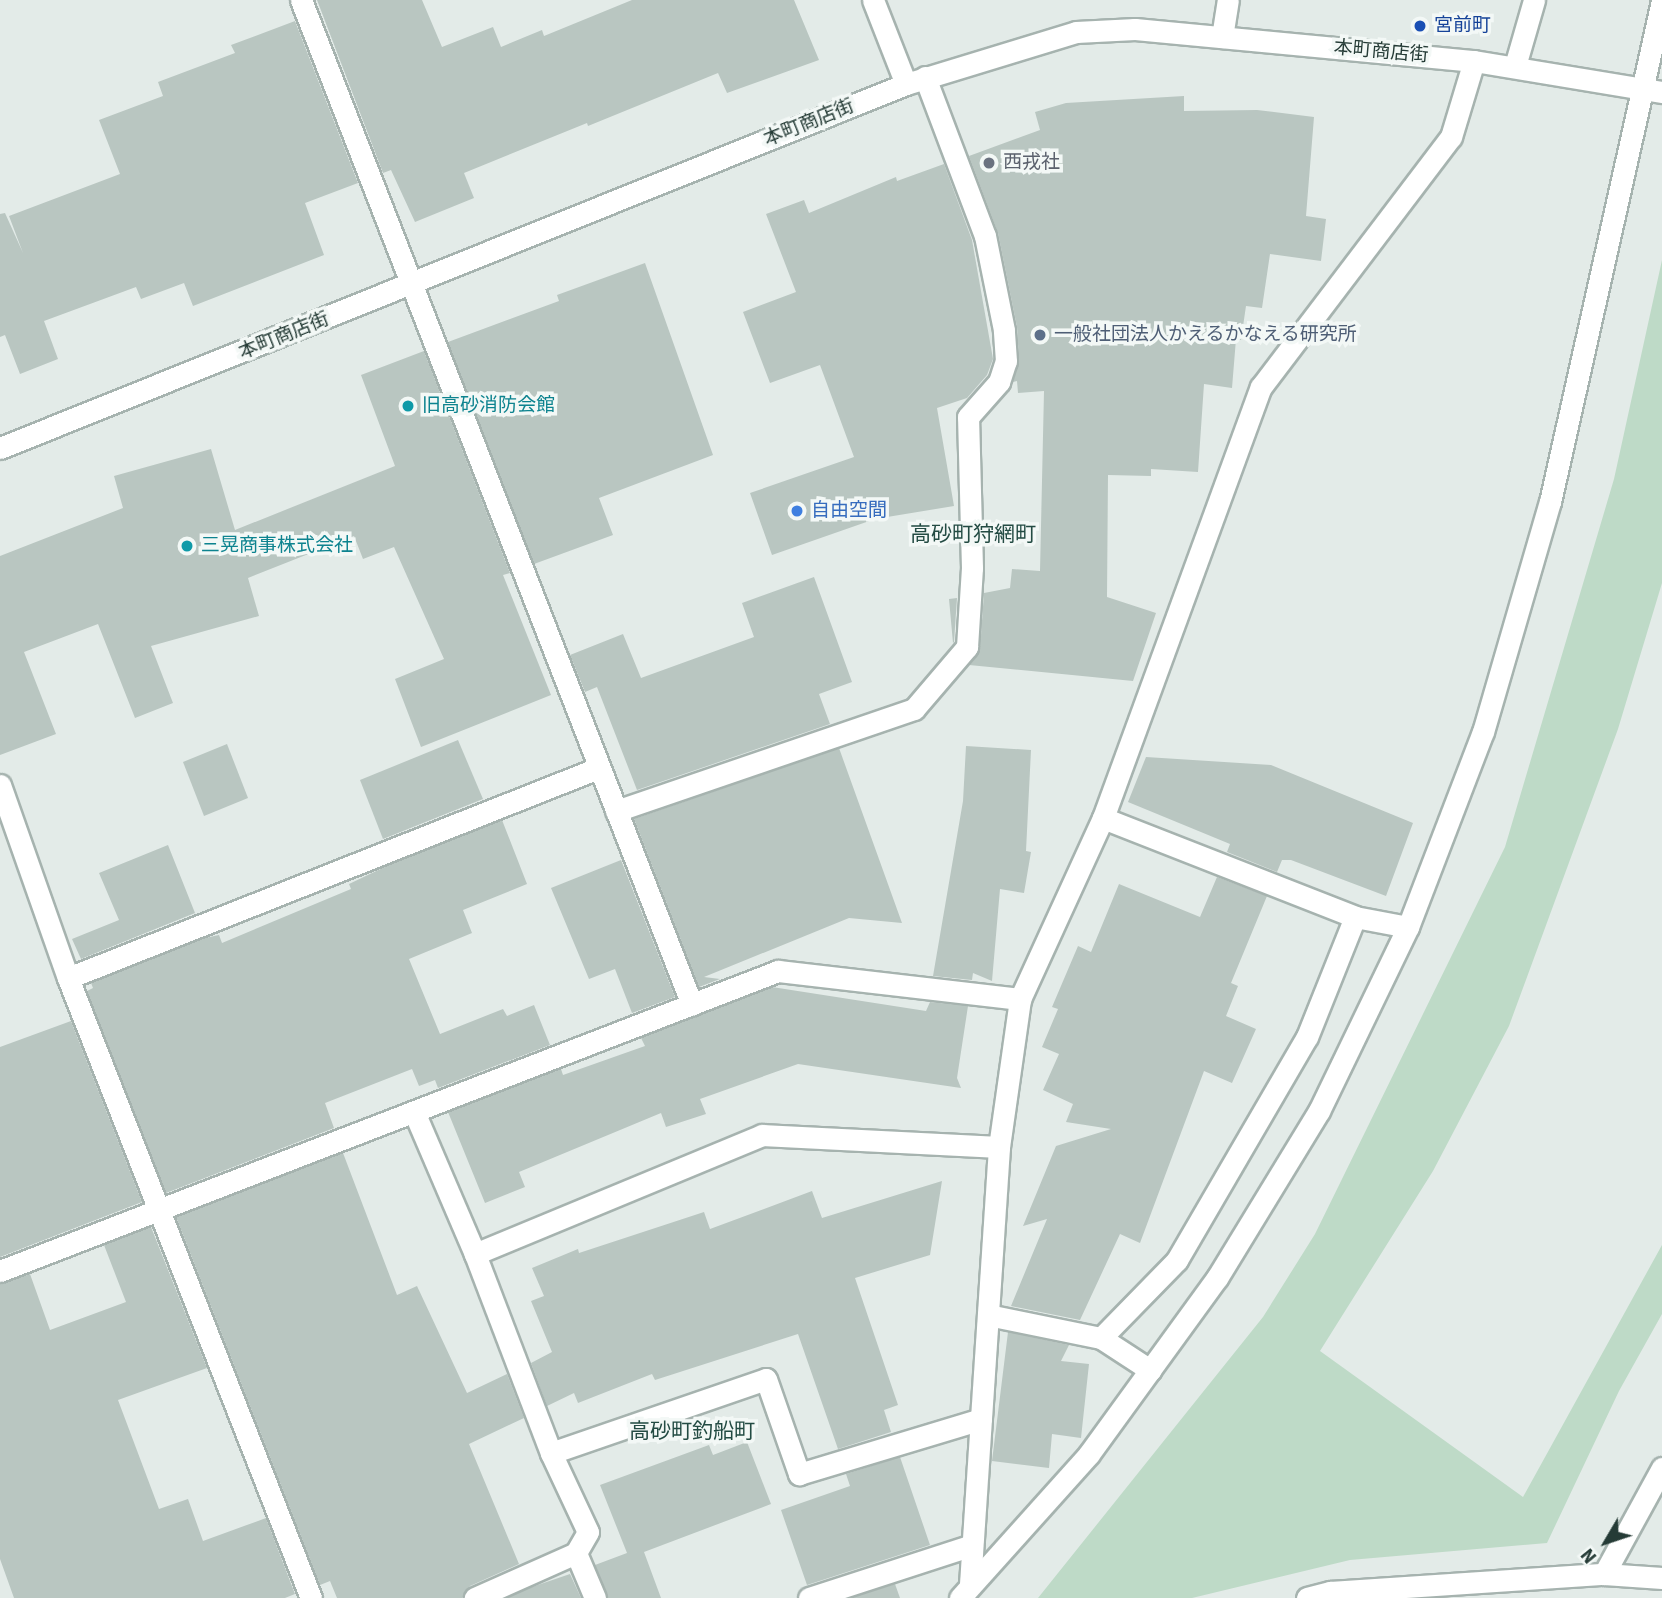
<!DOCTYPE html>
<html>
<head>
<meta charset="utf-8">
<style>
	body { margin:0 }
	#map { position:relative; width:1662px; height:1598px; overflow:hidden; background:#e3ebe8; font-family:"Source Sans 3","Noto Sans JP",sans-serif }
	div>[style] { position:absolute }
	.green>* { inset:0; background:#bedac7 }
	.building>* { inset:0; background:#b9c6c1 }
	.roads { filter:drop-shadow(2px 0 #a6b3af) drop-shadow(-2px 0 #a6b3af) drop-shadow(0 2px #a6b3af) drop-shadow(0 -2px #a6b3af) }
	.minor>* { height:21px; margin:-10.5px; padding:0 10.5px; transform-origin:10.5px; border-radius:10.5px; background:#fff }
	.dots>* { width:19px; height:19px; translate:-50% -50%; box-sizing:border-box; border:4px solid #f3f8f6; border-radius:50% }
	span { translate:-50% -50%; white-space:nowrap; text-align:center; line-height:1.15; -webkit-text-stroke:7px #f3f8f6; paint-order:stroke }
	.transit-label { font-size:19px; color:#164399 }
	.left { translate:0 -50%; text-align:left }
	.street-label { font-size:19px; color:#253b36 }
	.worship-label { font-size:19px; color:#5b616d }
	.service-label { font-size:19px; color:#4e5e75 }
	.culture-label { font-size:19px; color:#0d838f }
	.shop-label { font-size:19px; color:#366cbe }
	.neighbourhood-label { font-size:21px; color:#234b43 }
	.north { position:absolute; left:1571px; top:1507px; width:70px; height:70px; -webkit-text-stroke:5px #f3f8f6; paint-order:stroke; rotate:231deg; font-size:19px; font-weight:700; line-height:28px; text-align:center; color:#253b36 }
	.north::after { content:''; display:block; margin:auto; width:24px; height:32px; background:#253b36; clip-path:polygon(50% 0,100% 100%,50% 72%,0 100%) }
</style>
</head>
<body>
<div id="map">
	<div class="green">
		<i style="clip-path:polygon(1662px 260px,1662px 583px,1618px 729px,1509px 1026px,1433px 1171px,1320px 1351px,1523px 1497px,1662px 1245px,1662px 1314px,1619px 1391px,1547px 1543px,1350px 1560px,1192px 1598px,1038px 1598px,1263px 1317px,1315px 1234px,1505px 847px,1614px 479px)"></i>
	</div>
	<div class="building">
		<i style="clip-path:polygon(317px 0,422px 0,442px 47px,493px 27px,501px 47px,542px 30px,544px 36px,632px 0,794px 0,819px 60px,727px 93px,718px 73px,588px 126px,587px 123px,464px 173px,474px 198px,415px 222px,391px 170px,383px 173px)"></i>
		<i style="clip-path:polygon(295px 21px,358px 183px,305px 203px,324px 255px,193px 306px,184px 283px,141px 299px,136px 287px,44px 321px,58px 359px,20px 374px,5px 335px,0 337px,0 214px,5px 213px,23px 253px,9px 216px,120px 174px,99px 120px,163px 96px,158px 82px,235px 53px,231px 45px)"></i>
		<i style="clip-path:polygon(1184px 96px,1184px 111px,1257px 110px,1314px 117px,1306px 216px,1326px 219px,1321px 261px,1270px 254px,1262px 308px,1246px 306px,1241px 340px,1236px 339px,1232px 388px,1204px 384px,1198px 472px,1151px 469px,1151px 476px,1108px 475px,1107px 597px,1156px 613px,1133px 681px,969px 665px,980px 648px,984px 593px,1010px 588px,1012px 569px,1040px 571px,1044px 391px,1018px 393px,1017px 381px,1013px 382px,1019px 361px,1017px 327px,998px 233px,969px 156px,1040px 130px,1035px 112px,1066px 103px)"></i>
		<i style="clip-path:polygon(944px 164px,972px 240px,993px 359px,987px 375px,967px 398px,937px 408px,954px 506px,875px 519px,772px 555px,750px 493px,854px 457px,820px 365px,770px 383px,743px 312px,796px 292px,766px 214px,804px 200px,809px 213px,896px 177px,897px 181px)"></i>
		<i style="clip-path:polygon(645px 263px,713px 455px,599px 498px,613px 535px,534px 564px,448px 342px,559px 301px,557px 295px)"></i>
		<i style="clip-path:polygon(424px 351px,510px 573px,503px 575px,551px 695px,421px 747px,395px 679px,444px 659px,394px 547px,363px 559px,354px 536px,248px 578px,259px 616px,151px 646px,173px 703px,135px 718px,98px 624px,24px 652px,56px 734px,0 755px,0 556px,123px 508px,114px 476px,211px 449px,235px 530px,395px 466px,361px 375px)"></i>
		<i style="clip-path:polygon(814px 577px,852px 682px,819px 694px,830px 724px,637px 790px,597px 687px,585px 692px,570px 655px,623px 634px,641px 678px,754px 637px,742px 603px)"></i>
		<i style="clip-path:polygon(957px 598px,954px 642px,953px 643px,949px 599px)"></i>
		<i style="clip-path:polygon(458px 740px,483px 799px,383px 839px,360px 780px)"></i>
		<i style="clip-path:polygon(227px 744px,248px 798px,204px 816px,183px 762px)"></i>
		<i style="clip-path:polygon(966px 746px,1031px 750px,1026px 851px,1031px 852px,1024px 893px,1000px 889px,992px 981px,973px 973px,972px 980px,933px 976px,963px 801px)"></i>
		<i style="clip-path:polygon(839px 748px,902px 923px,849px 918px,704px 977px,720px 979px,699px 987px,634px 819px)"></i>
		<i style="clip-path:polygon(1146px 757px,1271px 765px,1413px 823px,1386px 896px,1291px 860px,1282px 860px,1277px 872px,1227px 852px,1230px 844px,1128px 802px)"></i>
		<i style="clip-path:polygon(502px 820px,527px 884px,463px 910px,472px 933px,409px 959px,440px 1034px,503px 1009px,507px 1016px,534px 1005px,550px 1045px,438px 1088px,435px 1080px,419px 1086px,412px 1069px,325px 1103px,334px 1128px,166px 1193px,87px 991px,93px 988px,91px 983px,205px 938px,219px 935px,222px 943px,351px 889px,349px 884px,393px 863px)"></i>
		<i style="clip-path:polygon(168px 845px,195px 913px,81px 959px,72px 939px,119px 920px,99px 873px)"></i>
		<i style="clip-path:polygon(621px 860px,675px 997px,632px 1013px,615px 969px,589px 979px,551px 888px)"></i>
		<i style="clip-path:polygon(1217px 877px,1267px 896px,1231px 983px,1238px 986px,1226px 1016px,1256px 1029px,1232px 1083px,1204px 1071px,1140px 1243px,1120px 1234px,1080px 1320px,1011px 1306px,1047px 1219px,1023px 1226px,1056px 1146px,1111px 1129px,1066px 1122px,1073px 1104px,1043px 1090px,1059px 1054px,1042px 1047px,1058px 1009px,1052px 1007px,1078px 946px,1091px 952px,1119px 884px,1200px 917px)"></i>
		<i style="clip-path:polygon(772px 987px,926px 1011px,930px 1002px,968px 1006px,957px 1078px,961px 1088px,798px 1064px,700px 1099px,706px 1114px,666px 1127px,661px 1113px,519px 1172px,525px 1187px,485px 1203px,448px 1112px,561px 1069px,563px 1075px,645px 1046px,641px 1038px)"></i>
		<i style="clip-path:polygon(71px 1021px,142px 1202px,0 1257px,0 1047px)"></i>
		<i style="clip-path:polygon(343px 1153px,397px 1295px,417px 1286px,467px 1393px,507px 1374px,524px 1418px,469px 1444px,519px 1564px,470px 1586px,462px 1598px,337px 1598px,330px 1581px,320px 1585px,176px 1217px)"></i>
		<i style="clip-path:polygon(942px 1181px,930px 1255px,855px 1278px,898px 1405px,884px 1410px,891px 1432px,838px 1449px,798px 1334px,655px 1380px,652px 1374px,578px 1403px,574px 1393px,547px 1406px,531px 1363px,552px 1352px,531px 1301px,544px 1296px,532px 1268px,578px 1249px,579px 1253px,704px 1212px,710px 1229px,812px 1191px,822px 1218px)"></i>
		<i style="clip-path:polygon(151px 1227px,207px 1368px,118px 1400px,159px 1509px,188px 1499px,203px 1541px,266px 1518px,295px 1594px,285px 1598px,14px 1598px,0 1559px,0 1284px,30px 1274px,50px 1330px,126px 1302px,104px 1245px)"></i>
		<i style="clip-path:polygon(1008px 1332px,1069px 1345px,1061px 1361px,1089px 1364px,1081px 1438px,1052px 1434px,1049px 1468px,992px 1461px)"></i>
		<i style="clip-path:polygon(747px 1442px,771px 1504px,644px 1552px,661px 1598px,608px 1598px,595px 1565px,627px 1553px,600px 1485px,709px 1445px,713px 1455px)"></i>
		<i style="clip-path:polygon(900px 1457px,930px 1545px,807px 1585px,781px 1510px,850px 1486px,846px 1474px)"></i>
		<i style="clip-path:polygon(570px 1574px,581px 1598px,507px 1598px,529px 1588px)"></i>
		<i style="clip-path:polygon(895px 1584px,900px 1598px,851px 1598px)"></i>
	</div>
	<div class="roads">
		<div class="minor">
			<i style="left:301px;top:0;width:1078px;rotate:68.74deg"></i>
			<i style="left:873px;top:0;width:90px;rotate:68.6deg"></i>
			<i style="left:1222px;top:37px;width:37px;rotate:-81deg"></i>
			<i style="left:1515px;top:66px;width:69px;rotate:-73.9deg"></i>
			<i style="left:0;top:448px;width:976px;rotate:-21.89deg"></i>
			<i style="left:906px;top:84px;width:178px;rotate:-17deg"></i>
			<i style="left:1076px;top:32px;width:59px;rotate:-2.9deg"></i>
			<i style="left:1135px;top:29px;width:341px;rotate:5.4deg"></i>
			<i style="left:1474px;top:61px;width:191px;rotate:9.4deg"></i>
			<i style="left:0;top:785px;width:205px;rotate:70.6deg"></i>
			<i style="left:68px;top:978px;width:666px;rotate:68.6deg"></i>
			<i style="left:616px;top:811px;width:315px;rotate:-18.9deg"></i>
			<i style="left:914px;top:709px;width:82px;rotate:-49.5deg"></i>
			<i style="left:967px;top:647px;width:79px;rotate:-86.4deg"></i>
			<i style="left:972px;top:568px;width:151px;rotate:-91.5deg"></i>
			<i style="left:968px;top:417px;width:47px;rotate:-48.5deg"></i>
			<i style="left:999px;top:382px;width:22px;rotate:-72deg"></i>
			<i style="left:1006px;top:361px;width:31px;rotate:-94deg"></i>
			<i style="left:1004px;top:330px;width:96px;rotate:-101.4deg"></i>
			<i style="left:985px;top:236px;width:170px;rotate:-110.7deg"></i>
			<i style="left:1103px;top:818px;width:271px;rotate:21.4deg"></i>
			<i style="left:1355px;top:917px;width:54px;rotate:10.7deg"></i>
			<i style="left:68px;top:978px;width:570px;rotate:-21.61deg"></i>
			<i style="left:415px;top:1114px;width:152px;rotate:66.8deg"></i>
			<i style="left:475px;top:1254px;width:213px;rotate:69.1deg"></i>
			<i style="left:551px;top:1453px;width:87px;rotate:64.9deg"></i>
			<i style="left:588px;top:1532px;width:24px;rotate:120deg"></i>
			<i style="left:576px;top:1553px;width:111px;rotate:156deg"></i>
			<i style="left:475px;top:1254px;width:311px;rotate:-22.5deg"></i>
			<i style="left:762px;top:1135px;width:237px;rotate:2.9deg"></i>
			<i style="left:0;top:1271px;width:834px;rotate:-21.09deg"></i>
			<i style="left:778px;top:971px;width:244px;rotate:6.6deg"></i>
			<i style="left:988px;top:1315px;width:115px;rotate:11.5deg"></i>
			<i style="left:1101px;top:1338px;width:59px;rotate:33.1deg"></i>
			<i style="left:1101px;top:1338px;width:109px;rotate:-45.7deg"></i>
			<i style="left:1177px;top:1260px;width:258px;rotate:-59.8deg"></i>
			<i style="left:1307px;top:1037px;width:129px;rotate:-68.2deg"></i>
			<i style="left:551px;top:1453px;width:227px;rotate:-19deg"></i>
			<i style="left:766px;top:1379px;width:101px;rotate:70.8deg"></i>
			<i style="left:799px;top:1474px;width:190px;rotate:-16.8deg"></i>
			<i style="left:576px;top:1553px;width:49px;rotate:67.1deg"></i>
			<i style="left:1604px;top:1574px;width:121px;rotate:-61.3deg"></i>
			<i style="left:970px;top:1584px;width:438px;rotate:-86.2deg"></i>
			<i style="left:999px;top:1147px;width:149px;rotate:-81.9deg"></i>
			<i style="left:1020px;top:999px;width:199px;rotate:-65.4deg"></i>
			<i style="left:1103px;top:818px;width:459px;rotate:-69.9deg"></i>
			<i style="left:1261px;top:387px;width:314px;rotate:-52.8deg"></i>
			<i style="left:1451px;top:137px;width:79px;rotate:-73.2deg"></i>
			<i style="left:809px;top:1598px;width:171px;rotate:-18deg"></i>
			<i style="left:960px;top:1598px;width:193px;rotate:-48.1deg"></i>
			<i style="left:1089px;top:1454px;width:218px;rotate:-54deg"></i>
			<i style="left:1217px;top:1278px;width:196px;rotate:-58.6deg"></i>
			<i style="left:1319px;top:1111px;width:204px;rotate:-64.2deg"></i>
			<i style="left:1408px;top:927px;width:209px;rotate:-69deg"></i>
			<i style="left:1483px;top:732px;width:240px;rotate:-73.8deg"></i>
			<i style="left:1550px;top:502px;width:513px;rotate:-77.4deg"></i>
			<i style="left:1307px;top:1598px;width:24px;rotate:-15deg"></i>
			<i style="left:1330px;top:1592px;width:275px;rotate:-3.8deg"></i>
			<i style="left:1604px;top:1574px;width:58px;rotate:3.9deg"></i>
		</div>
	</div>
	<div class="dots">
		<i style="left:1420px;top:26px;background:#1a4fb4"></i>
		<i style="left:989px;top:163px;background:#6b7280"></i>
		<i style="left:1040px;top:335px;background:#5c6f8a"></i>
		<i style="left:408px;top:406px;background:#0f9aa8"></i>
		<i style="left:797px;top:511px;background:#3f7fe0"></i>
		<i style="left:187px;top:546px;background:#0f9aa8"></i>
	</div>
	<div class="transit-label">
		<span class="left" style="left:1434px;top:26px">宮前町</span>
	</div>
	<div class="street-label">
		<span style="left:1381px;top:52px;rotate:5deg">本町商店街</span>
		<span style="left:809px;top:123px;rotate:-22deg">本町商店街</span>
		<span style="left:284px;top:336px;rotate:-22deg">本町商店街</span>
	</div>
	<div class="worship-label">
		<span class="left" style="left:1003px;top:163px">西戎社</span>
	</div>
	<div class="service-label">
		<span class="left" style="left:1054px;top:335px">一般社団法人かえるかなえる研究所</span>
	</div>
	<div class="culture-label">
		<span class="left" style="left:422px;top:406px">旧高砂消防会館</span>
		<span class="left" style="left:201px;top:546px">三晃商事株式会社</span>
	</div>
	<div class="shop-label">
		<span class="left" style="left:811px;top:511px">自由空間</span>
	</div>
	<div class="neighbourhood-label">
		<span style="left:973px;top:534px">高砂町狩網町</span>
		<span style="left:692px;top:1431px">高砂町釣船町</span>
	</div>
	<div class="north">N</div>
</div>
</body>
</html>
